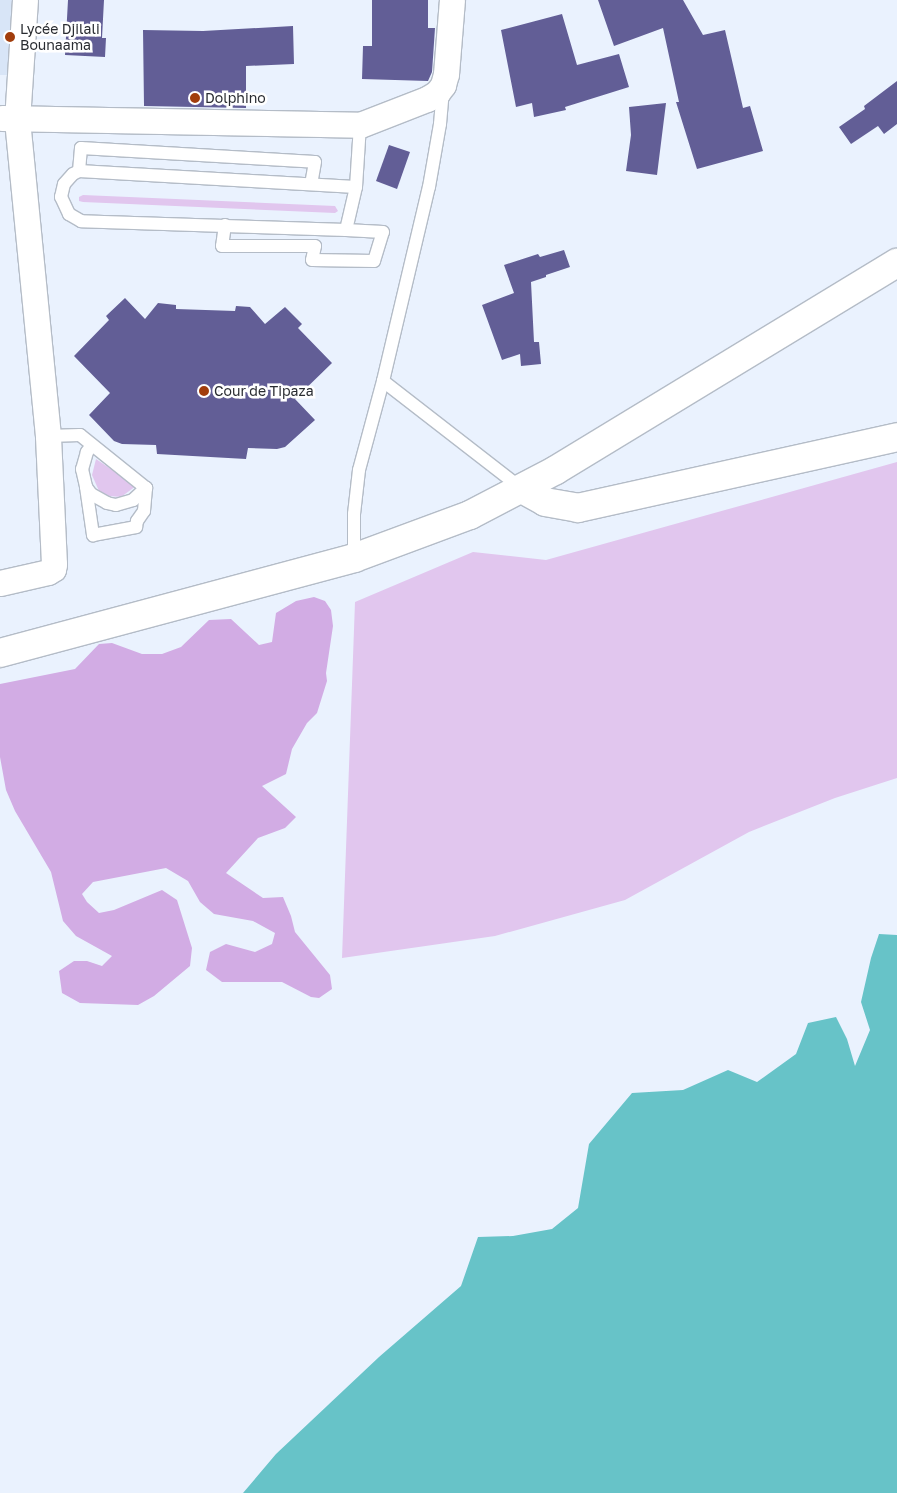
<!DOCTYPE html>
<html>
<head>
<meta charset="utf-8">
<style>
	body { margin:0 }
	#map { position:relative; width:897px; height:1493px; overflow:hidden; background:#eaf2fe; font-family:"Golos Text",sans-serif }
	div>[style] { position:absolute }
	.built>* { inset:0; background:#d8e5f7 }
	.green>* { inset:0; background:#e1c6ee }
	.forest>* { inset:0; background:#d2ace4 }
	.water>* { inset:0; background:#67c3c8 }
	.building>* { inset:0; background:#625e96 }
	.roads { filter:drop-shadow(1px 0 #b4bcc7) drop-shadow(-1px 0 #b4bcc7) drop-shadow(0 1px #b4bcc7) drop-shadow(0 -1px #b4bcc7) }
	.service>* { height:12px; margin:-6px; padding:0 6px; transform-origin:6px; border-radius:6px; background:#fff }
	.minor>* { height:25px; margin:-12.5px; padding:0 12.5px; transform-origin:12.5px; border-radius:12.5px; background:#fff }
	.secondary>* { height:28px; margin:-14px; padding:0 14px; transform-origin:14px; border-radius:14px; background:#fff }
	.primary>* { height:28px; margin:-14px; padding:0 14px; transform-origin:14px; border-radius:14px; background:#fff }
	.dots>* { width:14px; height:14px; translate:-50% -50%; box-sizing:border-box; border:2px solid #fff; border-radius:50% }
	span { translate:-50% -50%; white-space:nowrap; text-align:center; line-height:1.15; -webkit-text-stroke:5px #fff; paint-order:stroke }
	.poi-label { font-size:14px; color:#292c31 }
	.left { translate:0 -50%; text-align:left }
</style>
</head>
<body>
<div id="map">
	<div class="built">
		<i style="clip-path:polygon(0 0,20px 0,19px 75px,0 75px)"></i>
	</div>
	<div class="green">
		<i style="clip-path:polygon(83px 195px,335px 206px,338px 211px,335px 213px,83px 202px,79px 201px,79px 197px)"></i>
		<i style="clip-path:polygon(96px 459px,136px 486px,121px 497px,109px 496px,99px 491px,92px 475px)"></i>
		<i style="clip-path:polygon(897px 462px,897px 778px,835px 798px,749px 832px,625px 900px,495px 936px,342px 958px,355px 602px,473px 552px,546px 560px)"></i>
	</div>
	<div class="forest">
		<i style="clip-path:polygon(314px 597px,325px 601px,331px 610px,333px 626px,326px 673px,327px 681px,317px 713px,307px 723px,292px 749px,286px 774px,262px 786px,296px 817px,285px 828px,258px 838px,226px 873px,263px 898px,283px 897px,291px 916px,295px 932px,330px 975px,332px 989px,319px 998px,311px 997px,282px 982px,222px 982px,206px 970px,210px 952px,226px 944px,255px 952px,272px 944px,275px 933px,253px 921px,214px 914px,200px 902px,188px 881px,166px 868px,93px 882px,82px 894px,87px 902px,99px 913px,114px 910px,162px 890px,177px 900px,192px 948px,190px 966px,154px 996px,138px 1005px,80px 1003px,62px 993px,59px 971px,74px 961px,87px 961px,102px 966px,112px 956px,76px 936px,63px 921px,51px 872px,15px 811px,6px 790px,0 757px,0 684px,75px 669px,99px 644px,112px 643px,142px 654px,162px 654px,181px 647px,209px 620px,231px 619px,259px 645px,272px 642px,276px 613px,296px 601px)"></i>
	</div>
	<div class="water">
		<i style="clip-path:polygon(879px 934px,897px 935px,897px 1493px,243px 1493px,276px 1454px,379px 1357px,461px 1286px,478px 1237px,513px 1236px,552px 1229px,578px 1208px,589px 1144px,632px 1093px,683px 1090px,728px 1070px,757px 1082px,796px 1054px,808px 1023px,836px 1017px,847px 1039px,855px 1066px,870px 1030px,861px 1002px,871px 958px)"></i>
	</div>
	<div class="building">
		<i style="clip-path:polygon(68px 0,104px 0,102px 38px,106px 38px,105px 57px,65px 55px)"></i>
		<i style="clip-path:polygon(372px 0,428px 0,428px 28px,435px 28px,432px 72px,428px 81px,362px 79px,363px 46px,372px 46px)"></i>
		<i style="clip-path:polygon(598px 0,683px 0,703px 35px,725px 30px,743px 108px,750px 106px,763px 151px,697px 169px,676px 102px,679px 102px,663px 28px,614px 46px)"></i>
		<i style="clip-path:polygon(562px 14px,577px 65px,619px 54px,629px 87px,565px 107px,566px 110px,534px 117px,532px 103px,516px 107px,501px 30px)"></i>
		<i style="clip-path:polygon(293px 26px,294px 64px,246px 66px,246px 108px,144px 106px,143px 30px,203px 31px)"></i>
		<i style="clip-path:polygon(897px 81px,897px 124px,884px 134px,878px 126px,851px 144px,839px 127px,865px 109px,864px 106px)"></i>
		<i style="clip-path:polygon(666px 103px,657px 175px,626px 171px,631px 135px,629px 107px)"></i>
		<i style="clip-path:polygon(389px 145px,410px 152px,397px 189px,376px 181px)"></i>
		<i style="clip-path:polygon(564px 250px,570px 267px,546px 275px,546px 277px,531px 282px,534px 342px,539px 342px,541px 364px,521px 366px,520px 354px,502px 360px,482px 305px,514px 293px,504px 265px,538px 254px,540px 257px)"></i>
		<i style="clip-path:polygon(125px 298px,145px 319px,158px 303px,176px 305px,176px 309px,235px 311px,236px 306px,250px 307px,265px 324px,285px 307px,302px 324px,298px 328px,332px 363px,295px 399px,315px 420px,285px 447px,277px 449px,248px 448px,246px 459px,157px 454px,156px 445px,122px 444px,114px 441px,89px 415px,110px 393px,74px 356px,109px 320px,106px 316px)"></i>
	</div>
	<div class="roads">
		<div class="service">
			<i style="left:79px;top:171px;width:23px;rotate:-85deg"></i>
			<i style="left:81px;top:148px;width:234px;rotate:3.4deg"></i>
			<i style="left:315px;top:162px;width:22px;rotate:100deg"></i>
			<i style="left:356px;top:187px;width:44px;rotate:103.1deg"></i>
			<i style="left:346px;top:230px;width:265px;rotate:-178.1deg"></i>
			<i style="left:81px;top:221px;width:14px;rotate:-150deg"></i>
			<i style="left:69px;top:214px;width:19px;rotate:-115deg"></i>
			<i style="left:61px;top:197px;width:13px;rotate:-77deg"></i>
			<i style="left:64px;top:184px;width:13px;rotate:-48deg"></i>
			<i style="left:73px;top:174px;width:7px;rotate:-27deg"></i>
			<i style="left:79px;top:171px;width:277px;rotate:3.3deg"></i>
			<i style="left:356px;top:187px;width:62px;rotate:-86.3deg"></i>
			<i style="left:225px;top:225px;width:21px;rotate:98deg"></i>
			<i style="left:222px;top:246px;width:93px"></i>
			<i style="left:315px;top:246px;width:14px;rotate:102deg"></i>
			<i style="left:312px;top:260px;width:62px;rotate:0.9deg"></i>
			<i style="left:374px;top:261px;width:30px;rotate:-73deg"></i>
			<i style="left:383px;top:232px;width:37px;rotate:-177deg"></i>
			<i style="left:383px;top:381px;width:176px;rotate:37.8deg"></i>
			<i style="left:48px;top:436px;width:32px;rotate:-2deg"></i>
			<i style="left:80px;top:435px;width:85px;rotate:38.8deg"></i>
			<i style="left:92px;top:445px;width:9px;rotate:126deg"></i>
			<i style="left:87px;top:452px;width:18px;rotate:106deg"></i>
			<i style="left:82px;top:469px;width:18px;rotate:77deg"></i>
			<i style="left:86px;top:487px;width:9px;rotate:54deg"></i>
			<i style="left:91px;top:494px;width:18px;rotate:29deg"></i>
			<i style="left:107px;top:503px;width:9px;rotate:13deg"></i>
			<i style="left:116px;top:505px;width:18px;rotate:-16deg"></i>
			<i style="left:133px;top:500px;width:18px;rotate:-43deg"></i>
			<i style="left:86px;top:487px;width:49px;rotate:81.7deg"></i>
			<i style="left:93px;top:535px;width:44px;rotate:-10.5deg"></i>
			<i style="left:136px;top:527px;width:6px;rotate:-81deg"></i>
			<i style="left:137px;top:521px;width:12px;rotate:-55deg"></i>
			<i style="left:144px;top:511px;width:23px;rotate:-85deg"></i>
			<i style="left:354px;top:558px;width:44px;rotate:-90deg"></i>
			<i style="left:354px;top:514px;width:44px;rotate:-83.5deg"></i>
			<i style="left:359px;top:470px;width:92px;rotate:-74.9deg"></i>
			<i style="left:383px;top:381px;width:199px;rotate:-76.7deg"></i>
			<i style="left:429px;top:187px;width:64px;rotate:-80.1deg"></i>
			<i style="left:440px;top:124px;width:34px;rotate:-85deg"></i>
		</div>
		<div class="minor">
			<i style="left:2px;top:118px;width:358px;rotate:1.1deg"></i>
			<i style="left:360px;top:125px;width:72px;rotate:-21.2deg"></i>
			<i style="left:427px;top:99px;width:12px;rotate:-31deg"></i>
			<i style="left:437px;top:93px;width:10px;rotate:-53deg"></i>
			<i style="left:443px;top:85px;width:11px;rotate:-75deg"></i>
			<i style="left:446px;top:74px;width:74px;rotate:-85.4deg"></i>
			<i style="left:0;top:583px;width:49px;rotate:-12.9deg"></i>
			<i style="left:48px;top:572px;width:6px;rotate:-31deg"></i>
			<i style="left:53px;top:569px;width:5px;rotate:-79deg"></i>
			<i style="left:54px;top:564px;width:128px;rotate:-92.7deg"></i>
			<i style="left:48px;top:436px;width:318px;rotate:-95.6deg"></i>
			<i style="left:17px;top:120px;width:120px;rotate:-86.2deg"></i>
		</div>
		<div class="secondary">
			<i style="left:522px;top:489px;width:26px;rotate:29deg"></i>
			<i style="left:545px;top:502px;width:34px;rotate:10deg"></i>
			<i style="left:578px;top:508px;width:327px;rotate:-12.5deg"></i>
		</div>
		<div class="primary">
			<i style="left:0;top:653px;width:367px;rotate:-15deg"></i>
			<i style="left:354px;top:558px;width:124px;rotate:-20.3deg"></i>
			<i style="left:470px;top:515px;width:97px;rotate:-27.6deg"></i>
			<i style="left:556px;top:470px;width:399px;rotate:-31.3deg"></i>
		</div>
	</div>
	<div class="dots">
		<i style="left:10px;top:37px;background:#a13d0c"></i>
		<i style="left:195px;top:98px;background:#a13d0c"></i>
		<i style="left:204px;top:391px;background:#a13d0c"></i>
	</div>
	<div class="poi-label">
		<span class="left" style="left:20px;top:37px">Lycée Djilali<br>Bounaama</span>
		<span class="left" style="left:205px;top:98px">Dolphino</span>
		<span class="left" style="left:214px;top:391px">Cour de Tipaza</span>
	</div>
</div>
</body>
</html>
